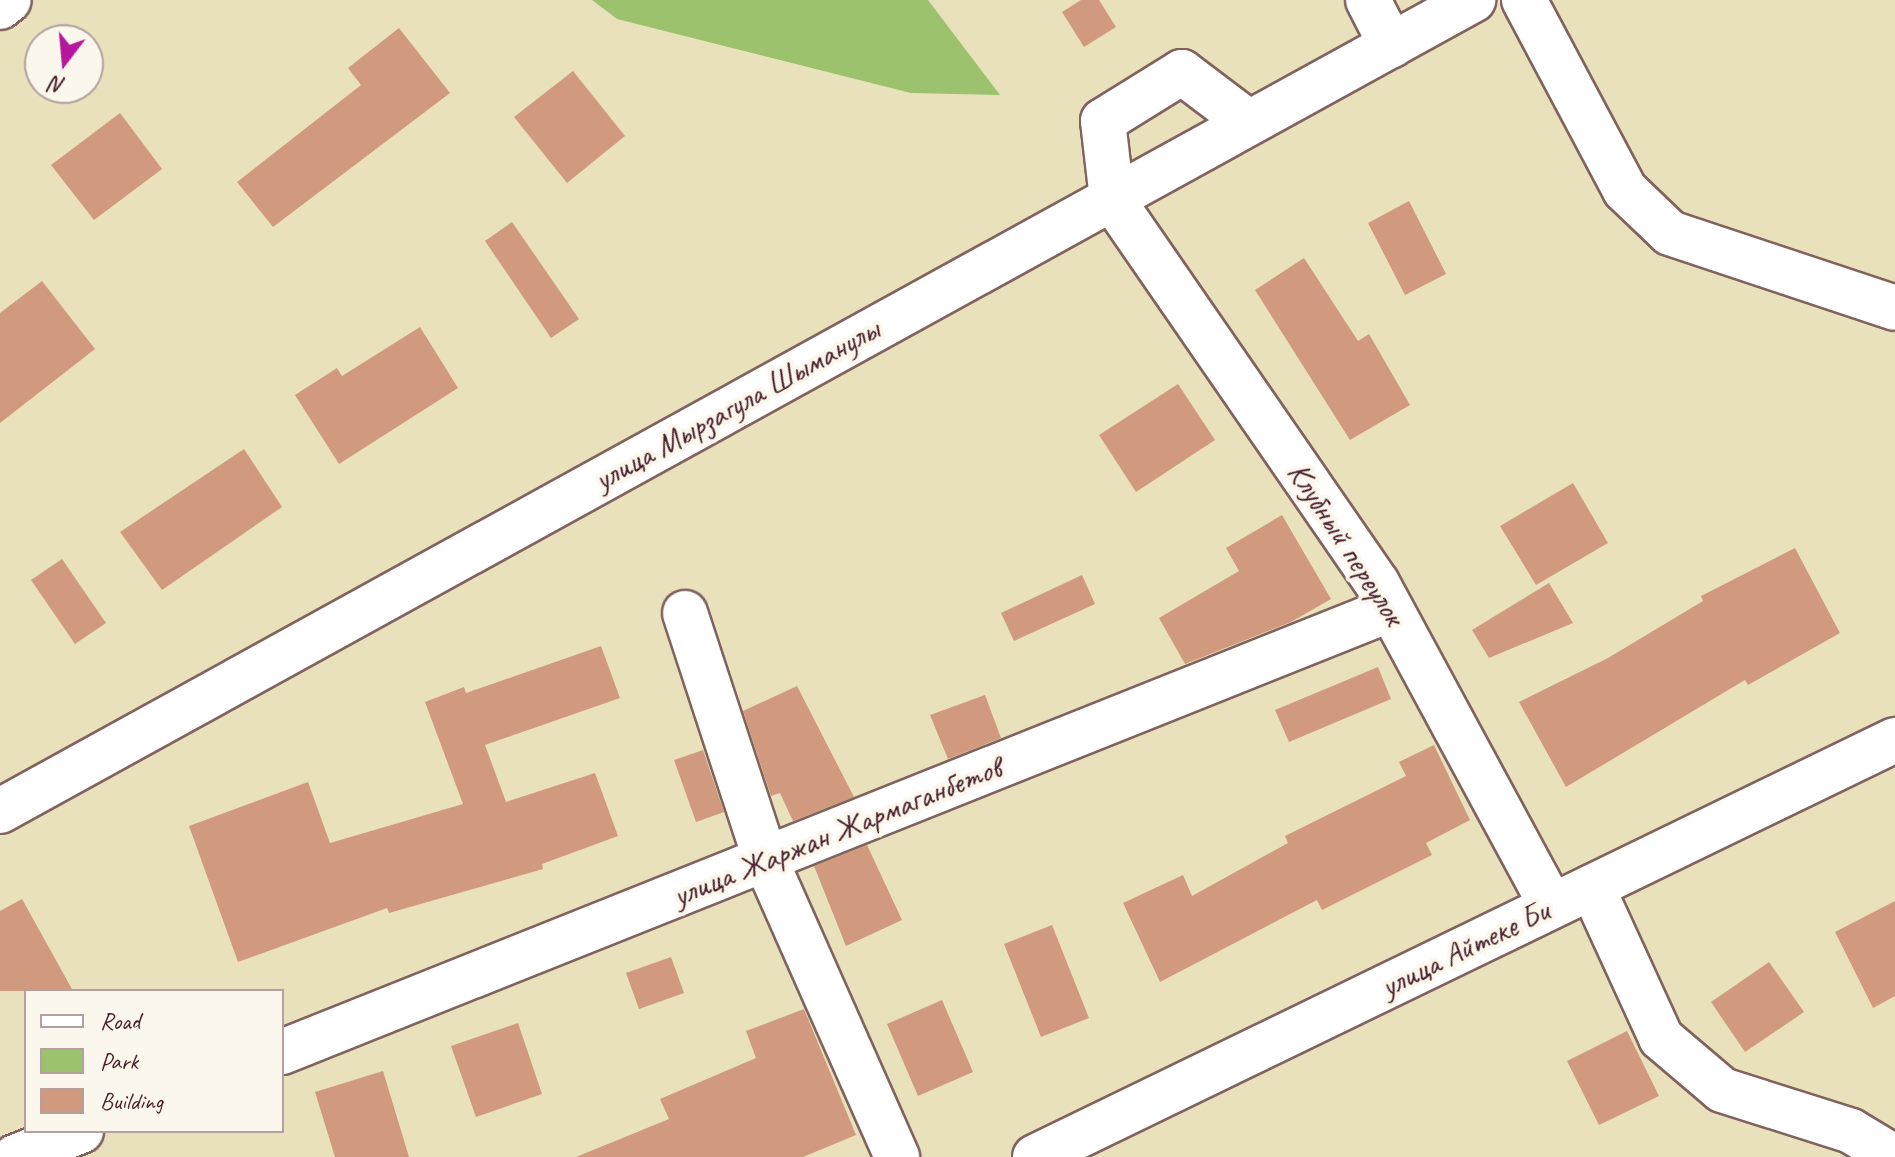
<!DOCTYPE html>
<html>
<head>
<meta charset="utf-8">
<style>
	body { margin:0 }
	#map { position:relative; width:1895px; height:1157px; overflow:hidden; background:#e8e1bc; font-family:Caveat,sans-serif }
	div>[style] { position:absolute }
	.green>* { inset:0; background:#9cc26e }
	.building>* { inset:0; background:#d19a7e }
	.roads { filter:drop-shadow(2px 0 #81635e) drop-shadow(-2px 0 #81635e) drop-shadow(0 2px #81635e) drop-shadow(0 -2px #81635e) }
	.minor>* { height:44px; margin:-22px; padding:0 22px; transform-origin:22px; border-radius:22px; background:#fff }
	span { translate:-50% -50%; white-space:nowrap; text-align:center; line-height:1.15; -webkit-text-stroke:8px #fbf7ec; paint-order:stroke }
	.street-label { font-size:32px; color:#4a1f2b }
	.legend { position:absolute; left:24px; top:989px; width:260px; height:144px; box-sizing:border-box; background:#fbf7ec; border:2px solid #b4a19f; margin:0; padding:10px 14px; list-style:none; font-size:24px; color:#4a1f2b }
	.legend li { display:flex; align-items:center; gap:16px; height:40px }
	.legend b { width:40px; border:2px solid #b4a19f }
	.north { position:absolute; left:24px; top:24px; width:80px; height:80px; box-sizing:border-box; background:#fbf7ec; border:2px solid #b4a19f; border-radius:50%; rotate:196deg; font-size:22px; font-weight:700; line-height:32px; text-align:center; color:#4a1f2b }
	.north::after { content:''; display:block; margin:auto; width:28px; height:36px; background:#b5179e; clip-path:polygon(50% 0,100% 100%,50% 72%,0 100%) }
</style>
</head>
<body>
<div id="map">
	<div class="green">
		<i style="clip-path:polygon(592px 0,928px 0,1000px 95px,911px 93px,617px 19px)"></i>
	</div>
	<div class="building">
		<i style="clip-path:polygon(1081px 0,1099px 0,1116px 27px,1084px 47px,1062px 12px)"></i>
		<i style="clip-path:polygon(399px 28px,450px 93px,273px 227px,237px 182px,361px 85px,348px 68px)"></i>
		<i style="clip-path:polygon(573px 71px,625px 136px,567px 183px,514px 117px)"></i>
		<i style="clip-path:polygon(120px 113px,162px 169px,94px 220px,51px 165px)"></i>
		<i style="clip-path:polygon(1409px 201px,1446px 274px,1405px 295px,1368px 223px)"></i>
		<i style="clip-path:polygon(512px 222px,579px 319px,551px 338px,485px 241px)"></i>
		<i style="clip-path:polygon(1304px 258px,1358px 341px,1369px 334px,1410px 405px,1350px 440px,1255px 290px)"></i>
		<i style="clip-path:polygon(42px 281px,95px 349px,0 423px,0 313px)"></i>
		<i style="clip-path:polygon(420px 327px,458px 388px,339px 464px,295px 395px,337px 368px,342px 376px)"></i>
		<i style="clip-path:polygon(1178px 384px,1215px 440px,1136px 492px,1099px 435px)"></i>
		<i style="clip-path:polygon(244px 449px,282px 507px,162px 590px,120px 532px)"></i>
		<i style="clip-path:polygon(1573px 483px,1608px 543px,1536px 585px,1500px 526px)"></i>
		<i style="clip-path:polygon(1282px 515px,1331px 599px,1291px 622px,1185px 664px,1159px 618px,1239px 571px,1226px 548px)"></i>
		<i style="clip-path:polygon(1795px 548px,1840px 633px,1748px 685px,1745px 680px,1566px 787px,1519px 702px,1608px 658px,1703px 601px,1701px 596px)"></i>
		<i style="clip-path:polygon(62px 559px,106px 623px,75px 644px,31px 580px)"></i>
		<i style="clip-path:polygon(1082px 575px,1095px 604px,1014px 641px,1001px 613px)"></i>
		<i style="clip-path:polygon(1549px 583px,1573px 623px,1489px 658px,1472px 630px)"></i>
		<i style="clip-path:polygon(601px 646px,620px 698px,485px 745px,506px 802px,595px 773px,618px 836px,542px 864px,543px 869px,389px 913px,387px 908px,238px 962px,189px 826px,308px 782px,330px 843px,463px 804px,425px 702px,464px 687px,466px 693px)"></i>
		<i style="clip-path:polygon(1378px 667px,1391px 699px,1289px 742px,1275px 710px)"></i>
		<i style="clip-path:polygon(797px 686px,854px 797px,793px 821px,780px 793px,771px 796px,743px 711px)"></i>
		<i style="clip-path:polygon(985px 695px,1001px 738px,948px 759px,930px 715px)"></i>
		<i style="clip-path:polygon(1434px 745px,1470px 820px,1426px 843px,1432px 855px,1322px 910px,1317px 900px,1160px 982px,1123px 903px,1183px 875px,1192px 896px,1288px 843px,1285px 836px,1406px 776px,1399px 762px)"></i>
		<i style="clip-path:polygon(703px 750px,724px 812px,696px 822px,674px 760px)"></i>
		<i style="clip-path:polygon(867px 845px,902px 920px,846px 946px,814px 866px)"></i>
		<i style="clip-path:polygon(22px 899px,73px 991px,0 991px,0 911px)"></i>
		<i style="clip-path:polygon(1895px 901px,1895px 996px,1873px 1008px,1835px 932px)"></i>
		<i style="clip-path:polygon(1052px 925px,1089px 1018px,1041px 1037px,1004px 944px)"></i>
		<i style="clip-path:polygon(671px 957px,684px 993px,639px 1009px,626px 973px)"></i>
		<i style="clip-path:polygon(1769px 962px,1804px 1012px,1745px 1052px,1711px 1002px)"></i>
		<i style="clip-path:polygon(942px 1000px,973px 1072px,918px 1096px,887px 1024px)"></i>
		<i style="clip-path:polygon(804px 1009px,856px 1135px,803px 1157px,576px 1157px,669px 1119px,660px 1099px,756px 1058px,746px 1031px)"></i>
		<i style="clip-path:polygon(518px 1023px,542px 1094px,476px 1117px,451px 1046px)"></i>
		<i style="clip-path:polygon(1627px 1031px,1659px 1096px,1599px 1125px,1567px 1061px)"></i>
		<i style="clip-path:polygon(383px 1071px,409px 1157px,335px 1157px,315px 1092px)"></i>
	</div>
	<div class="roads">
		<div class="minor">
			<i style="left:1368px;top:0;width:51px;rotate:62.9deg"></i>
			<i style="left:1524px;top:0;width:215px;rotate:62deg"></i>
			<i style="left:1625px;top:190px;width:62px;rotate:43.7deg"></i>
			<i style="left:1670px;top:233px;width:237px;rotate:18.4deg"></i>
			<i style="left:0;top:7px;width:11px;rotate:-38deg"></i>
			<i style="left:1248px;top:122px;width:83px;rotate:-142.9deg"></i>
			<i style="left:1182px;top:72px;width:93px;rotate:148.2deg"></i>
			<i style="left:1103px;top:121px;width:79px;rotate:83.4deg"></i>
			<i style="left:1112px;top:199px;width:467px;rotate:55.4deg"></i>
			<i style="left:1377px;top:583px;width:367px;rotate:61.6deg"></i>
			<i style="left:685px;top:613px;width:261px;rotate:71.9deg"></i>
			<i style="left:766px;top:861px;width:324px;rotate:66.1deg"></i>
			<i style="left:0;top:811px;width:1682px;rotate:-28.84deg"></i>
			<i style="left:1592px;top:887px;width:166px;rotate:65.4deg"></i>
			<i style="left:1661px;top:1038px;width:80px;rotate:40.4deg"></i>
			<i style="left:1722px;top:1090px;width:135px;rotate:17.6deg"></i>
			<i style="left:1851px;top:1131px;width:50px;rotate:31.2deg"></i>
			<i style="left:282px;top:1052px;width:1194px;rotate:-21.77deg"></i>
			<i style="left:15px;top:1157px;width:71px;rotate:-21.5deg"></i>
			<i style="left:1035px;top:1157px;width:956px;rotate:-25.87deg"></i>
		</div>
	</div>
	<div class="street-label">
		<span style="left:737px;top:405px;rotate:-29deg">улица Мырзагула Шыманулы</span>
		<span style="left:1346px;top:544px;rotate:57deg">Клубный переулок</span>
		<span style="left:837px;top:832px;rotate:-22deg">улица Жаржан Жармаганбетов</span>
		<span style="left:1465px;top:949px;rotate:-26deg">улица Айтеке Би</span>
	</div>
	<ul class="legend">
	<li><b style="height:10px;background:#fff"></b>Road</li>
	<li><b style="height:22px;background:#9cc26e"></b>Park</li>
	<li><b style="height:22px;background:#d19a7e"></b>Building</li>
	</ul>
	<div class="north">N</div>
</div>
</body>
</html>
